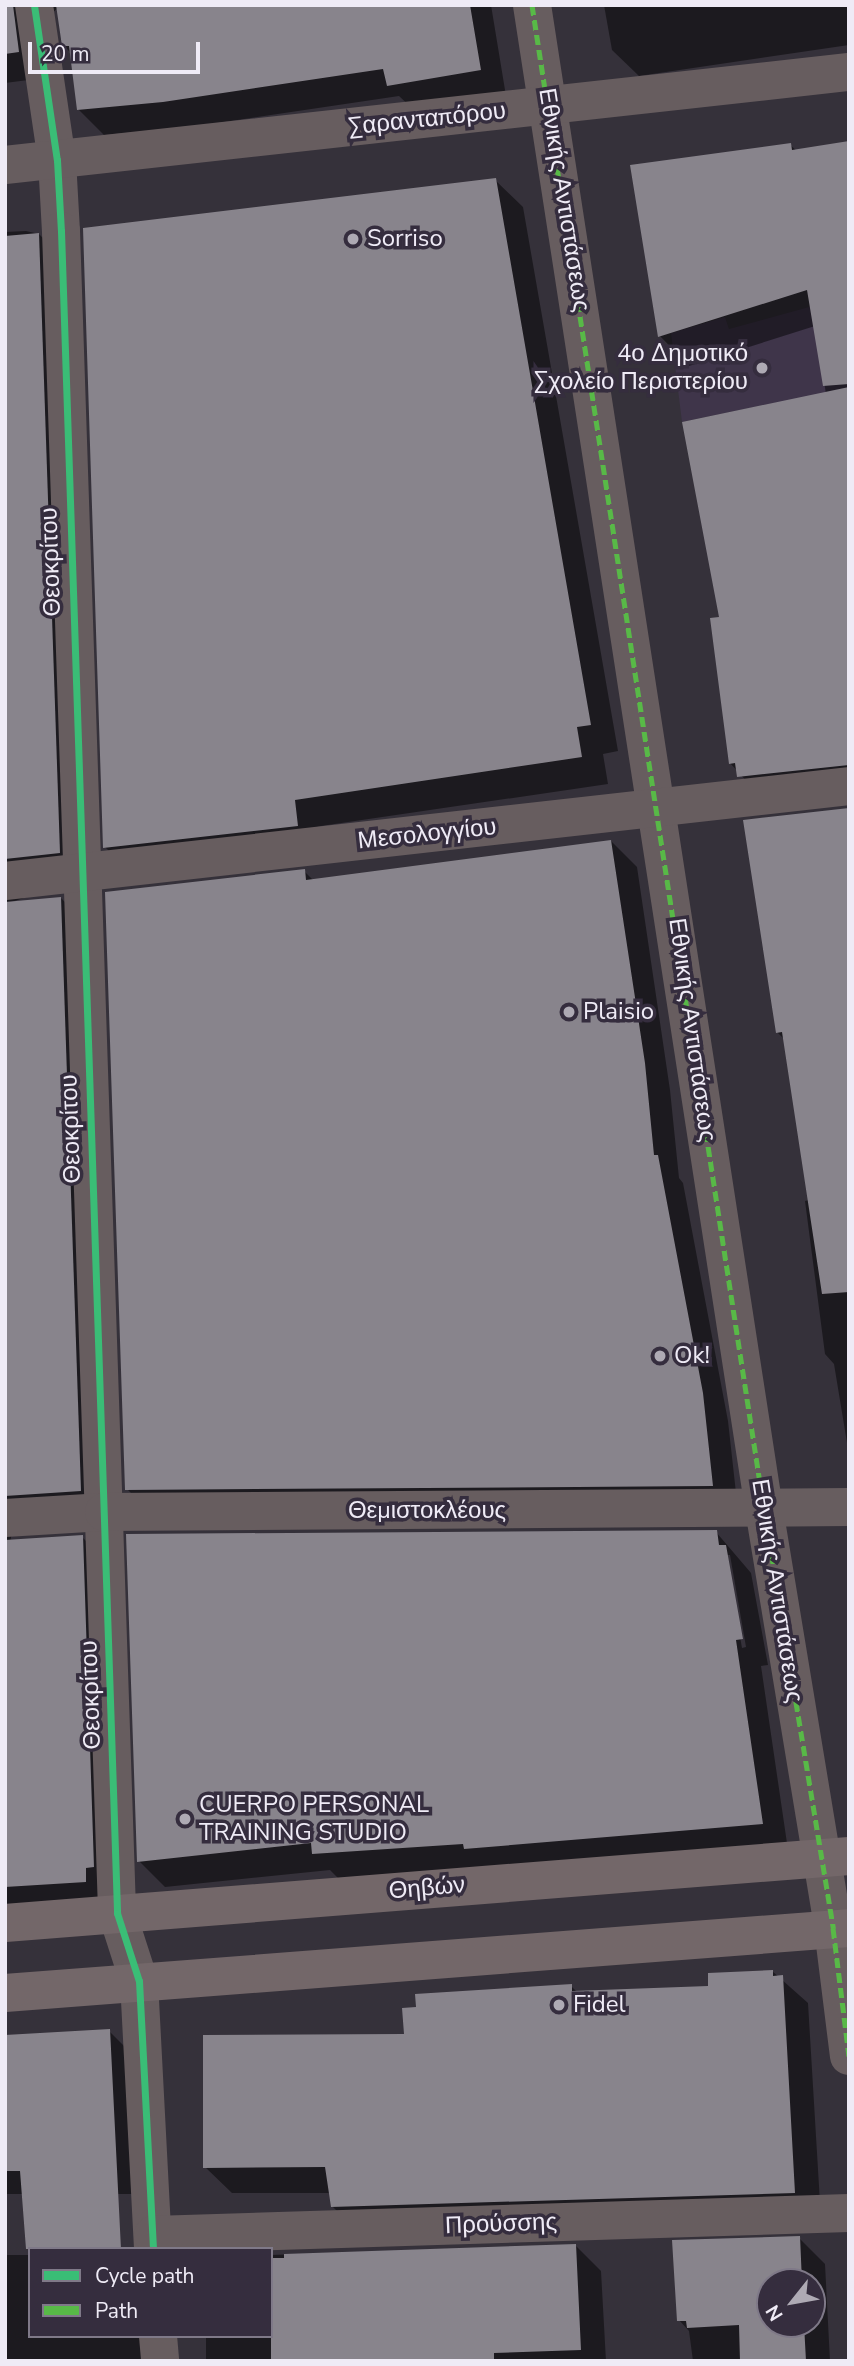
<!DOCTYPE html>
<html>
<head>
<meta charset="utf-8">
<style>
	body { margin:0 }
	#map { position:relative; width:854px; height:2366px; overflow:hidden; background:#35313a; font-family:"Nunito Sans",sans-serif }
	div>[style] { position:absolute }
	.built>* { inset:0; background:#3f354a }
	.shadow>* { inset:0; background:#0007 }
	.building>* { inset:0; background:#88848c }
	.pedestrian>* { height:38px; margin:-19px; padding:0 19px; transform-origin:19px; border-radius:19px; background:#675d5f }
	.minor>* { height:38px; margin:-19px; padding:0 19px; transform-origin:19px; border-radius:19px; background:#675d5f }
	.tertiary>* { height:38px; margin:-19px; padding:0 19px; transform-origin:19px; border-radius:19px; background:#675d5f }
	.secondary>* { height:38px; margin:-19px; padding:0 19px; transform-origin:19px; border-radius:19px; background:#736769 }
	.quiet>* { height:5px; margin-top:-2.5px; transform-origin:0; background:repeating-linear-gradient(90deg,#58b947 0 10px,transparent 0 15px) }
	.cycleway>* { height:7px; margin:-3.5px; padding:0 3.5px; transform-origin:3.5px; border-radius:3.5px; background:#3abd76 }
	.dots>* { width:19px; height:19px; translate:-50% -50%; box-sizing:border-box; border:4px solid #352d3e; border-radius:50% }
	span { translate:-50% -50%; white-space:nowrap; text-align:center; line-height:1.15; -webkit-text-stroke:7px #352d3e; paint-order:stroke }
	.street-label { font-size:24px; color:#efebf6 }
	.poi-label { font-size:24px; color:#efebf6 }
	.left { translate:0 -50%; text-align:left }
	.right { translate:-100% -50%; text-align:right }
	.frame { position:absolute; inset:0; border:7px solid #efebf6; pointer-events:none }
	.legend { position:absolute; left:28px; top:2247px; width:245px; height:91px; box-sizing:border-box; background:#352d3e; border:2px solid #7f7988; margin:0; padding:9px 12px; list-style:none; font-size:21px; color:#efebf6 }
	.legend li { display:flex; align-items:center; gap:14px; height:35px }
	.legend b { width:35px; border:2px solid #7f7988 }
	.north { position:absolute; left:756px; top:2268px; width:70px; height:70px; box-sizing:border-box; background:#352d3e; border:2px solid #7f7988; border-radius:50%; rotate:239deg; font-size:19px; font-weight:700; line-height:28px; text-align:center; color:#efebf6 }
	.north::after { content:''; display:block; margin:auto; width:24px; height:32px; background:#aeaab4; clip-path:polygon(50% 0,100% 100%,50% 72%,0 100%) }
	.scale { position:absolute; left:28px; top:42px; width:172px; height:32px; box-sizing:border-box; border:4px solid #efebf6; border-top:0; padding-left:9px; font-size:21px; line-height:24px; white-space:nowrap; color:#efebf6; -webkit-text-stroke:5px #352d3e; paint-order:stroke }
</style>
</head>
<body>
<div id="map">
	<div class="built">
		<i style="clip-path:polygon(849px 296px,849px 485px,779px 402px,682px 422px,671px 333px,725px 317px,729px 329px)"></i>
	</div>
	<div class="shadow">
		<i style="clip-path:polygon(5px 5px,491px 5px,506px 96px,415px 111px,399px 96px,190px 127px,104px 135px,78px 109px,72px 54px,64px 46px,58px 8px,39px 24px,44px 78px,5px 83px)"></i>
		<i style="clip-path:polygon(604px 5px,849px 5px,849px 45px,639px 76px,612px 50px)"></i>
		<i style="clip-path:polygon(849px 144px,849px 796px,768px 805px,730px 763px,721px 619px,826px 394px,815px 326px,689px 366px,660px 336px,632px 167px,790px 145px,797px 151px)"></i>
		<i style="clip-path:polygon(495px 180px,523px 207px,618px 751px,603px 754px,608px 784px,321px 826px,132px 874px,105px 847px)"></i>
		<i style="clip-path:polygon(26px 231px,39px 234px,65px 261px,86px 879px,11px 902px,61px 898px,87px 925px,107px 1518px,12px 1534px,10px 1541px,82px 1537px,109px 1564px,119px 1893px,5px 1918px,5px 232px)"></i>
		<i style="clip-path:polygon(849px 810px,849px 1455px,834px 1364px,825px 1354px,805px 1201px,809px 1200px,786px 1041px,777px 1032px)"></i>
		<i style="clip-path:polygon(611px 841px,637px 867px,670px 1090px,679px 1178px,683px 1183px,728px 1421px,738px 1511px,153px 1515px,127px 1489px,304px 871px,313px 880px)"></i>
		<i style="clip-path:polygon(evenodd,716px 1532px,751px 1573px,768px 1665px,761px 1666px,788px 1850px,339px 1879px,330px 1870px,165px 1887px,139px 1861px,716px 1532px,726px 1555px,730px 1555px,746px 1647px,742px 1648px,726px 1555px)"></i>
		<i style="clip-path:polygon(772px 1971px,808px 2003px,821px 2219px,359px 2233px,333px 2207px,331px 2193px,232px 2193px,205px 2167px,406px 2036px,571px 1986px,578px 1993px,710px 1987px)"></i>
		<i style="clip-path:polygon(109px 2031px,135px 2057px,140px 2194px,5px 2194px,5px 2037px)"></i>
		<i style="clip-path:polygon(evenodd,799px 2238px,825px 2264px,830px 2361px,693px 2361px,689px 2331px,679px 2320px,799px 2238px,770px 2282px,812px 2282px,812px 2324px,770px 2324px,770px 2282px)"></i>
		<i style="clip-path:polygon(575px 2245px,601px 2271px,606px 2361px,206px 2361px,206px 2336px,271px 2336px,271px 2255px)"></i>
		<i style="clip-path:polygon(5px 2255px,30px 2255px,30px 2336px,151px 2336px,153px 2361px,5px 2361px)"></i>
	</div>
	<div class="building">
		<i style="clip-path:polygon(5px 5px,13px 5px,19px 52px,5px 54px)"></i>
		<i style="clip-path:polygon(56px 5px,470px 5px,481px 70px,387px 86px,383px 69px,163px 102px,77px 110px,69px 46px,62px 46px)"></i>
		<i style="clip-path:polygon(849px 141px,849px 384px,823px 386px,807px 290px,658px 337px,630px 165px,791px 143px,792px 150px)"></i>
		<i style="clip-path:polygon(496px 178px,591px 725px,577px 727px,582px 757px,295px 800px,298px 826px,103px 848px,83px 228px)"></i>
		<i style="clip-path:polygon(39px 233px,60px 853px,5px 859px,5px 236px)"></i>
		<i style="clip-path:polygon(849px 387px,849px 765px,737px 777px,735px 763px,729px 764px,710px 618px,719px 617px,682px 422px)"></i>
		<i style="clip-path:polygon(849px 808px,849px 1292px,822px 1294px,782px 1032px,776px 1033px,743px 820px)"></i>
		<i style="clip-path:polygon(611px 840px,645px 1063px,654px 1155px,658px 1155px,703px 1393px,713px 1486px,125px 1490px,105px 892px,305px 869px,306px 880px)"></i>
		<i style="clip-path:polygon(61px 897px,81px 1491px,5px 1496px,5px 902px)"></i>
		<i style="clip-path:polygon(717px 1530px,719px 1545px,726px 1545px,743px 1639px,736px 1640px,763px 1824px,464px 1849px,463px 1844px,312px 1854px,311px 1843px,137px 1862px,126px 1534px)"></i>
		<i style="clip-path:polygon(83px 1535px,94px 1867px,86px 1868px,86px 1882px,5px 1887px,5px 1540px)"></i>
		<i style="clip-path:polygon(773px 1970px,773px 1976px,783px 1975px,795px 2193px,331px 2207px,325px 2167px,203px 2168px,203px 2035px,404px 2034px,402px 2008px,416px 2007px,415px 1994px,572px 1984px,572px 1991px,708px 1986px,708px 1973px)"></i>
		<i style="clip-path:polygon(110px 2029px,121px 2249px,26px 2249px,20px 2171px,5px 2171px,5px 2035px)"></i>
		<i style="clip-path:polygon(800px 2236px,802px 2282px,770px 2282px,770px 2324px,804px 2324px,806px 2361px,740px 2361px,739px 2325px,687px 2328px,686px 2321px,677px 2321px,672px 2240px)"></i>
		<i style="clip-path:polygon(576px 2244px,581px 2350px,494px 2353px,494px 2361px,271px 2361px,271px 2258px,284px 2258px,284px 2254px)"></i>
	</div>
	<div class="pedestrian">
		<i style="left:532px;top:5px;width:1522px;rotate:81.23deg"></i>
		<i style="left:764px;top:1509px;width:425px;rotate:80.6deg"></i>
		<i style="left:833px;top:1928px;width:129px;rotate:82.9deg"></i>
	</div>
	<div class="minor">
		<i style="left:34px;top:5px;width:157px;rotate:81.6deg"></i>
		<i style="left:57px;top:160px;width:71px;rotate:86.8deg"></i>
		<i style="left:61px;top:231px;width:1683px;rotate:88.09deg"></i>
		<i style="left:117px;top:1913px;width:71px;rotate:72.1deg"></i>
		<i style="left:139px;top:1981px;width:268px;rotate:87deg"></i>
		<i style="left:5px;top:881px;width:849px;rotate:-6.42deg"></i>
		<i style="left:5px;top:1518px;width:99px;rotate:-3.5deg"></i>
		<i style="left:104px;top:1512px;width:745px;rotate:-0.38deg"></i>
		<i style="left:153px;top:2235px;width:696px;rotate:-1.81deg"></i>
		<i style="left:158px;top:2336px;width:25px;rotate:85deg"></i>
	</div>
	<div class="tertiary">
		<i style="left:5px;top:165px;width:849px;rotate:-6.29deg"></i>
	</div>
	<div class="secondary">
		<i style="left:5px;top:1923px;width:847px;rotate:-4.54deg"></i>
		<i style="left:5px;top:1993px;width:846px;rotate:-4.4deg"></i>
	</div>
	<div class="quiet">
		<i style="left:532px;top:5px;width:1522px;rotate:81.23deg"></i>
		<i style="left:764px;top:1509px;width:425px;rotate:80.6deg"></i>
		<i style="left:833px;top:1928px;width:129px;rotate:82.9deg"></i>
	</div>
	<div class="cycleway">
		<i style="left:34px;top:5px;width:157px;rotate:81.6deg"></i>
		<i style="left:57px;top:160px;width:71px;rotate:86.8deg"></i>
		<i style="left:61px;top:231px;width:1683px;rotate:88.09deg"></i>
		<i style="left:117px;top:1913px;width:71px;rotate:72.1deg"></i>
		<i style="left:139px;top:1981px;width:268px;rotate:87deg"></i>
	</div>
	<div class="dots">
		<i style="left:353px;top:239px;background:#aeaab4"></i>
		<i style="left:762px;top:368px;background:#aeaab4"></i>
		<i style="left:569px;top:1012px;background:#aeaab4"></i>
		<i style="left:660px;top:1356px;background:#aeaab4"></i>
		<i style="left:185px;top:1819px;background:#aeaab4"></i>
		<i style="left:559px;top:2005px;background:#aeaab4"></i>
	</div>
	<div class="street-label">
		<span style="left:427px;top:119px;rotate:-6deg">Σαρανταπόρου</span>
		<span style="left:564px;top:200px;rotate:81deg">Εθνικής Αντιστάσεως</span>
		<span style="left:51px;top:562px;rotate:-92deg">Θεοκρίτου</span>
		<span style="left:427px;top:834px;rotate:-6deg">Μεσολογγίου</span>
		<span style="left:692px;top:1030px;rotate:82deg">Εθνικής Αντιστάσεως</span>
		<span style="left:71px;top:1129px;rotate:-92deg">Θεοκρίτου</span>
		<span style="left:427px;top:1511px">Θεμιστοκλέους</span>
		<span style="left:777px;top:1591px;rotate:81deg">Εθνικής Αντιστάσεως</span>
		<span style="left:91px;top:1695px;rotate:-92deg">Θεοκρίτου</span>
		<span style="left:427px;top:1888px;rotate:-5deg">Θηβών</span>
		<span style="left:501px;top:2224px;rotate:-2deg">Προύσσης</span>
	</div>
	<div class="poi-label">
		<span class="left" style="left:367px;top:239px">Sorriso</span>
		<span class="right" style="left:748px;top:368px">4ο Δημοτικό<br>Σχολείο Περιστερίου</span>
		<span class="left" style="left:583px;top:1012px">Plaisio</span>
		<span class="left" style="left:674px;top:1356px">Ok!</span>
		<span class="left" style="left:199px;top:1819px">CUERPO PERSONAL<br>TRAINING STUDIO</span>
		<span class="left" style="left:573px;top:2005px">Fidel</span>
	</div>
	<div class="frame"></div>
	<ul class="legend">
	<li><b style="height:9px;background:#3abd76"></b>Cycle path</li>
	<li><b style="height:9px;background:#58b947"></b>Path</li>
	</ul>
	<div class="north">N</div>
	<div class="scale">20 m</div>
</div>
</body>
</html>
